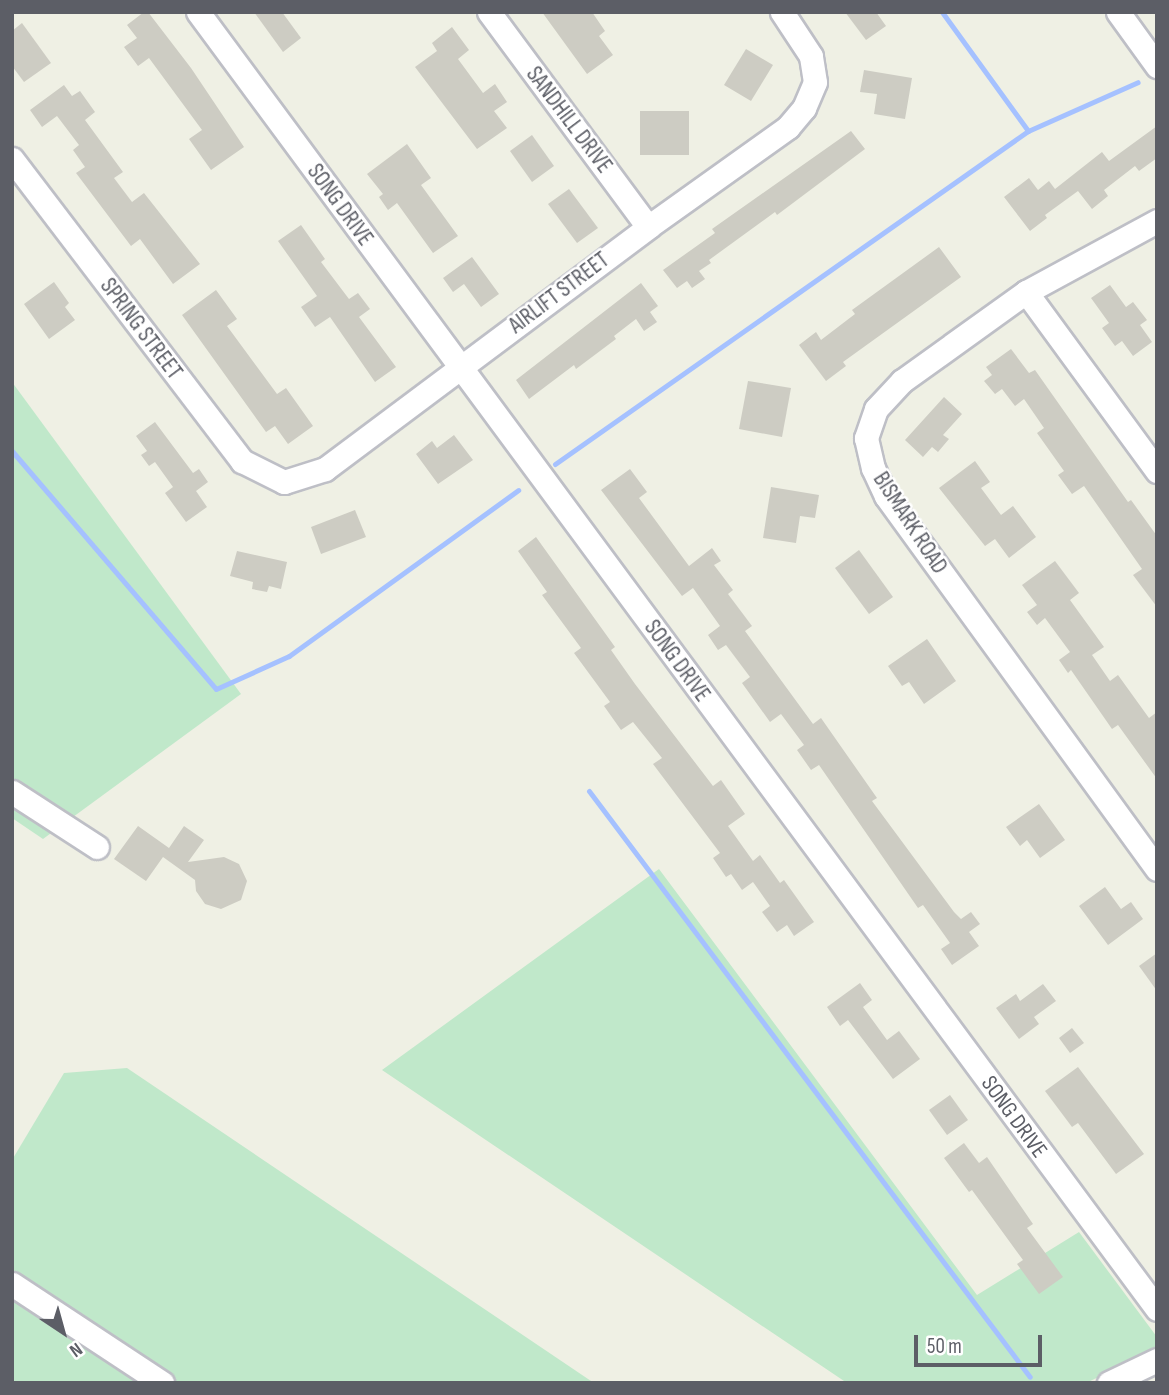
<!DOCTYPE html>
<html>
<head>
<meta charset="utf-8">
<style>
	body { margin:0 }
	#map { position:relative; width:1169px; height:1395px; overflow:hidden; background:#eff0e4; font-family:"Sofia Sans Condensed",sans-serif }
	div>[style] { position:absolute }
	.green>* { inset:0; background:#c0e8ca }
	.stream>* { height:5px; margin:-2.5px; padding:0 2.5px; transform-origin:2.5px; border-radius:2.5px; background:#a5c1ff }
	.building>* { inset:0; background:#cdccc3 }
	.roads { filter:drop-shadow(2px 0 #bebfc6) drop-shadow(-2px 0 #bebfc6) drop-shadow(0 2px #bebfc6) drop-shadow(0 -2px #bebfc6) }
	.minor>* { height:23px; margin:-11.5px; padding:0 11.5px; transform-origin:11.5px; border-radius:11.5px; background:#fff }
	span { translate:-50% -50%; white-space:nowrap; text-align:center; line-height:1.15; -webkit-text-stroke:5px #fff; paint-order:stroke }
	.street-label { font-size:23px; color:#5c5e66 }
	.frame { position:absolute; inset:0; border:14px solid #5c5e66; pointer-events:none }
	.north { position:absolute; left:28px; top:1297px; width:70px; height:70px; -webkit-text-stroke:5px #fff; paint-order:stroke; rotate:144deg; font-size:19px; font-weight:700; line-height:28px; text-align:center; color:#5c5e66 }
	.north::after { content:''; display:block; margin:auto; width:24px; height:32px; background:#5c5e66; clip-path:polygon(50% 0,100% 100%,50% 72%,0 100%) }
	.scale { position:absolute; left:914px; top:1335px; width:128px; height:32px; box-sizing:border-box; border:4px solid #5c5e66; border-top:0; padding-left:9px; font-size:21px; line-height:24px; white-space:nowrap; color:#5c5e66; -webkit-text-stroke:5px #fff; paint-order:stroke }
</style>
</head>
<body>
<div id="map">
	<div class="green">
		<i style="clip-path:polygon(12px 382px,241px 694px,43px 839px,12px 818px)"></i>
		<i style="clip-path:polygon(659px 869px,977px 1295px,1079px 1232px,1157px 1337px,1157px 1349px,1086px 1383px,847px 1383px,382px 1070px)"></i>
		<i style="clip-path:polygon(127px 1068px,594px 1383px,178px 1383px,12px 1273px,12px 1160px,64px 1073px)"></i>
		<i style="clip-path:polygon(12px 1294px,146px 1383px,12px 1383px)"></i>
	</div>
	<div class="stream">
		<i style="left:942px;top:12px;width:147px;rotate:54.1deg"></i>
		<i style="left:12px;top:451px;width:313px;rotate:49.4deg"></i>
		<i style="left:216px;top:689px;width:80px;rotate:-24.3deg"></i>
		<i style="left:289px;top:656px;width:283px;rotate:-35.9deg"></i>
		<i style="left:555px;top:464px;width:578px;rotate:-35.15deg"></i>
		<i style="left:1028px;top:131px;width:120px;rotate:-24deg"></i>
		<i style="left:589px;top:791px;width:733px;rotate:53.04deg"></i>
	</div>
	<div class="building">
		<i style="clip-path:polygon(144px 12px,148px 12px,191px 68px,244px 147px,211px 170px,189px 139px,202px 130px,149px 58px,138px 66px,124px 47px,137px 38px,127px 25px)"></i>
		<i style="clip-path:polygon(254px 12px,282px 12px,301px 38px,283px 52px)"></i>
		<i style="clip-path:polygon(542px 12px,592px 12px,605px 31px,599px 36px,613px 55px,587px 74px)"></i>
		<i style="clip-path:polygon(845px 12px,876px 12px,886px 26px,866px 40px)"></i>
		<i style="clip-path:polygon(22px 23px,51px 63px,24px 82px,12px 66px,12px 31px)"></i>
		<i style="clip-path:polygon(452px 27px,469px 50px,458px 59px,483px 93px,495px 84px,507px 102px,494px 111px,507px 128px,477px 149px,415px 67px,437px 51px,432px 43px)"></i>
		<i style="clip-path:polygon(746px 49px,773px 65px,751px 101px,724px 85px)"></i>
		<i style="clip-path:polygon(864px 70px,912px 78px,905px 119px,874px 114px,877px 94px,860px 92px)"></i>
		<i style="clip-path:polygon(64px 85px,72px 96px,80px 91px,95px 112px,85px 120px,123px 172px,114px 178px,132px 202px,144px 193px,200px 264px,173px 284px,140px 239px,131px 246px,76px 173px,85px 167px,73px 150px,79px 145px,57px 116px,42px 127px,30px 110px)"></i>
		<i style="clip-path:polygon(640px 111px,689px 111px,689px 155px,640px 155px)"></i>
		<i style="clip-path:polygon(1157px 126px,1157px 158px,1139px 171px,1135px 166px,1104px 190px,1108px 196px,1092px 209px,1078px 191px,1045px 215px,1047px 218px,1030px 231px,1004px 197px,1029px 178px,1038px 190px,1049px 181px,1055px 189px,1102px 152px,1109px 161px)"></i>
		<i style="clip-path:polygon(851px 131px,865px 149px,777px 215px,775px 212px,709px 260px,711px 263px,699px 271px,705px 279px,692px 288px,687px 281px,677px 288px,663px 270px,715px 233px,712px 229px)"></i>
		<i style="clip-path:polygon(532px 135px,554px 166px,532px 182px,510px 151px)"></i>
		<i style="clip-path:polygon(407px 144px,431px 178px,421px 185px,458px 236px,433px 253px,397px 203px,388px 210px,379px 197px,383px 194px,367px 174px)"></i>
		<i style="clip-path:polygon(569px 189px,598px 228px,577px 243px,548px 204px)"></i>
		<i style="clip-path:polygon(301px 225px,325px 259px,321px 262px,349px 299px,358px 293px,370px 309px,359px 317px,396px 367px,375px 382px,330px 317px,315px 327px,301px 307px,317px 296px,278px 241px)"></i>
		<i style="clip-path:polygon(939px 247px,961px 277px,843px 362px,846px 366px,826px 381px,799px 345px,816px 332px,821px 340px,855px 314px,852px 310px)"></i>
		<i style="clip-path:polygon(472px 257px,499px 294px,481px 307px,464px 284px,453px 292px,443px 278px)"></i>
		<i style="clip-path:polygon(54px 282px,69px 303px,65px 307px,75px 320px,49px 339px,24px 304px)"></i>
		<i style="clip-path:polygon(641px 283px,658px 306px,650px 312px,657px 322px,644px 331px,636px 319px,614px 336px,616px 339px,576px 369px,574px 365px,529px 399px,516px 380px)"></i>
		<i style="clip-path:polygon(1110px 285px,1126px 307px,1133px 302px,1147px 320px,1140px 325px,1152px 342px,1133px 356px,1122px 341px,1115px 346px,1102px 328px,1109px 323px,1091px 298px)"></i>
		<i style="clip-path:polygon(216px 290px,237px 319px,227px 326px,277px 394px,286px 388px,313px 426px,288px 444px,275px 426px,266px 432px,182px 315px)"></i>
		<i style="clip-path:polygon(1011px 349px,1029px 373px,1035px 370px,1128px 502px,1131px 500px,1157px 536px,1157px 607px,1133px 575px,1142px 569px,1084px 486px,1072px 494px,1058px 475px,1064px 471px,1037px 433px,1044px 428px,1024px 399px,1015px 406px,1002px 389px,995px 394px,984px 381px,992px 375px,986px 367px)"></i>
		<i style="clip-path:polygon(748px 381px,791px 388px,782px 437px,739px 429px)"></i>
		<i style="clip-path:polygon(944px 397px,962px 414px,943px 435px,949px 439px,938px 452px,932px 447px,923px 457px,905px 440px)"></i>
		<i style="clip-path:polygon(155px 422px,193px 473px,199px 469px,208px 482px,196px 491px,207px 507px,186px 522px,165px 493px,173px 487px,155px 462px,149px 466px,141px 455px,147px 451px,136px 436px)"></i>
		<i style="clip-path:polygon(454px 435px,473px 460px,438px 484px,416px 454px,432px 441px,437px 448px)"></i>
		<i style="clip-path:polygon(975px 461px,990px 482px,981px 488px,1001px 515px,1013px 506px,1036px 537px,1009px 558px,995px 539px,985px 546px,939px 488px)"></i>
		<i style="clip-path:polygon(630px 469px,647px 492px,639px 498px,689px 566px,712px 548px,721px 561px,714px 565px,733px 590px,728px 594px,752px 626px,745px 631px,813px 724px,821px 718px,877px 798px,872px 801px,954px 912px,961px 919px,971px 912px,980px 924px,969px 932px,979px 946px,952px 965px,941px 949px,950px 943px,923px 905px,918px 908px,819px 765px,811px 770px,797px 750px,804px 745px,781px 714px,770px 722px,742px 683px,750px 677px,726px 645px,718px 650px,708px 635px,720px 626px,693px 588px,682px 596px,601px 490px)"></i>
		<i style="clip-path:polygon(771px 487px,819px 495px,815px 518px,800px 516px,796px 543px,763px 538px)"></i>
		<i style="clip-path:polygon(355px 510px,366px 537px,321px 554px,311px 527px)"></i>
		<i style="clip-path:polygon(536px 537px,615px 647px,611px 650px,635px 684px,713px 786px,721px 780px,745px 814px,728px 826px,753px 861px,760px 855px,780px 883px,784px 880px,814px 922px,794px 936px,787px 925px,777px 932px,762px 912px,770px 906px,753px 882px,742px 890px,731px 874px,726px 877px,713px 858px,720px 853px,653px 764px,662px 758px,633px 722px,621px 730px,604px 706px,610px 702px,574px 653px,581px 648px,542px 595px,547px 592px,518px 551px)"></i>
		<i style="clip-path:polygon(859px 550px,893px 597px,869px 614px,835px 568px)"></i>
		<i style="clip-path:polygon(237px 551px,287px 562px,281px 589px,269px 586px,267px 592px,252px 589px,253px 582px,230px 576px)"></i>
		<i style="clip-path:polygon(1055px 561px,1079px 593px,1070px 600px,1104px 647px,1092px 655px,1110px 681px,1118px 675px,1149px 718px,1157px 712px,1157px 779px,1118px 725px,1112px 729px,1071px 670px,1068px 673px,1059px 660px,1070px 652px,1045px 618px,1037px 625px,1027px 612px,1037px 605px,1022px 585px)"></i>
		<i style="clip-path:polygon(927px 639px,956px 681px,924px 704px,909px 682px,902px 686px,888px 666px)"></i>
		<i style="clip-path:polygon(1039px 804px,1065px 840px,1040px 858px,1027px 840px,1020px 846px,1006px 827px)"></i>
		<i style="clip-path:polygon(138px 826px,169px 848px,184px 826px,204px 840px,188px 862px,224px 857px,239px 864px,247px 881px,241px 900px,221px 909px,205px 904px,196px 891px,195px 880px,163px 857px,146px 881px,114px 859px)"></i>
		<i style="clip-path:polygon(1105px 887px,1121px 909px,1131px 902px,1143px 919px,1108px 945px,1079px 906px)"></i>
		<i style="clip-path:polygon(1157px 953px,1157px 991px,1139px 966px)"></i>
		<i style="clip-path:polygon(860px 983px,872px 1000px,863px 1007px,887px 1040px,899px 1031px,920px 1059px,893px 1079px,848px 1020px,840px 1026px,827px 1007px)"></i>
		<i style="clip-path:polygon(1043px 984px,1056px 1001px,1034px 1017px,1039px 1024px,1019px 1039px,996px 1008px,1016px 994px,1020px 1001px)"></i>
		<i style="clip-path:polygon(1072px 1028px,1084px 1043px,1070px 1053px,1059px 1038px)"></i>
		<i style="clip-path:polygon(1078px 1067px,1144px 1154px,1116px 1174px,1078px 1123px,1072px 1127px,1045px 1091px)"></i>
		<i style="clip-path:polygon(950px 1095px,968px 1120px,947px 1135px,929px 1110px)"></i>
		<i style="clip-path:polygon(964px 1143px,979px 1163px,987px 1157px,1033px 1224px,1027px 1228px,1063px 1277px,1039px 1294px,1017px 1264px,1023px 1260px,972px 1190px,969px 1192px,944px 1158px)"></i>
	</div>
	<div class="roads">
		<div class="minor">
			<i style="left:198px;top:12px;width:1613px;rotate:53.52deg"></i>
			<i style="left:489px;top:12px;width:267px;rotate:53.5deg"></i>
			<i style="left:1118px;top:12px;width:67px;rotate:54.2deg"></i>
			<i style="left:12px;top:159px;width:380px;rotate:52.7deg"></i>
			<i style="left:242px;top:461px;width:47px;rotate:26.6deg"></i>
			<i style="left:284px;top:482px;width:43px;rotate:-17.6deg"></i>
			<i style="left:325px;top:469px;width:404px;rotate:-36.8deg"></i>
			<i style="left:648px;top:227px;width:172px;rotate:-35.5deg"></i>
			<i style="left:788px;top:127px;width:25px;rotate:-50deg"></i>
			<i style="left:804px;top:108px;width:28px;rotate:-67deg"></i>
			<i style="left:815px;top:82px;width:26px;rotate:-99deg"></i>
			<i style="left:811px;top:56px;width:53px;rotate:-123.4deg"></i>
			<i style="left:1157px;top:221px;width:149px;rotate:151.5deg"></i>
			<i style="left:1026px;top:292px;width:153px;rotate:144.3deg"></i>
			<i style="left:902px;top:381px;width:38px;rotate:133deg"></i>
			<i style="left:876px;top:409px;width:31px;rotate:109deg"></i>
			<i style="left:866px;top:438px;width:31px;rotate:77deg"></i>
			<i style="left:873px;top:468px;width:31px;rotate:65deg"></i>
			<i style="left:886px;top:496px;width:461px;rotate:54deg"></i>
			<i style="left:1026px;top:292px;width:222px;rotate:53.8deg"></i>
			<i style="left:12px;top:792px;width:101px;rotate:32.9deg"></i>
			<i style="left:12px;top:1284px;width:180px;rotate:33.4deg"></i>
			<i style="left:1109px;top:1383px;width:53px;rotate:-25.6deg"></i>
		</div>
	</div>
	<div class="street-label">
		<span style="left:569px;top:120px;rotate:53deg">SANDHILL DRIVE</span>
		<span style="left:340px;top:205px;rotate:54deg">SONG DRIVE</span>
		<span style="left:559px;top:293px;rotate:-37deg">AIRLIFT STREET</span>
		<span style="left:141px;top:329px;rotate:53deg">SPRING STREET</span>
		<span style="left:910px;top:523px;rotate:57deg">BISMARK ROAD</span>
		<span style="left:677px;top:661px;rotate:54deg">SONG DRIVE</span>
		<span style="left:1014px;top:1117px;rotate:54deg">SONG DRIVE</span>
	</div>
	<div class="frame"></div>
	<div class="north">N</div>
	<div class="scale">50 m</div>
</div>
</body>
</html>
